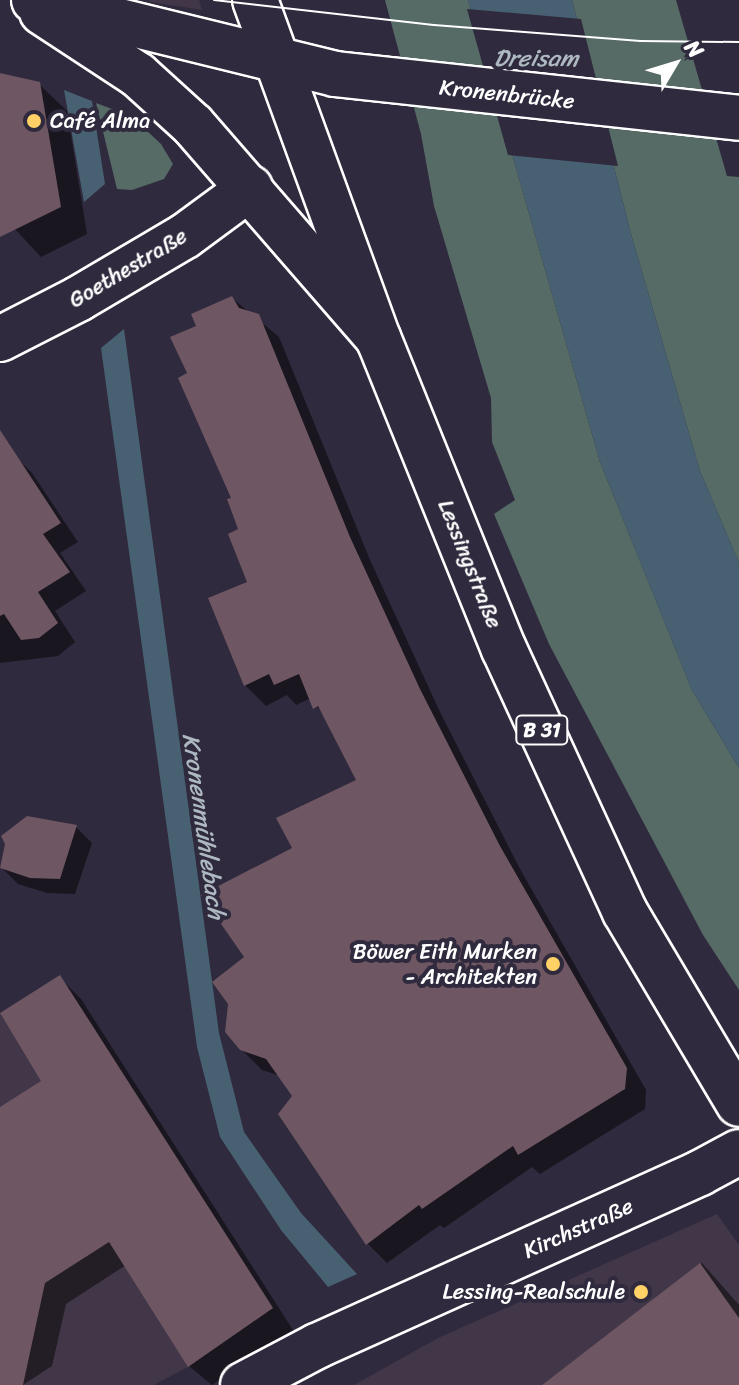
<!DOCTYPE html>
<html>
<head>
<meta charset="utf-8">
<style>
	body { margin:0 }
	#map { position:relative; width:739px; height:1385px; overflow:hidden; background:#2f2a3d; font-family:Sriracha,sans-serif }
	div>[style] { position:absolute }
	.built>* { inset:0; background:#423748 }
	.green>* { inset:0; background:#566b65 }
	.water>* { inset:0; background:#486172 }
	.pier>* { inset:0; background:#2f2a3d }
	.shadow>* { inset:0; background:#0007 }
	.building>* { inset:0; background:#6e5662 }
	.roads { filter:drop-shadow(2px 0 #fff) drop-shadow(-2px 0 #fff) drop-shadow(0 2px #fff) drop-shadow(0 -2px #fff) }
	.street>* { height:44px; margin:-22px; padding:0 22px; transform-origin:22px; border-radius:22px; background:#2f2a3d }
	.secondary>* { height:44px; margin:-22px; padding:0 22px; transform-origin:22px; border-radius:22px; background:#2f2a3d }
	.primary>* { height:44px; margin:-22px; padding:0 22px; transform-origin:22px; border-radius:22px; background:#2f2a3d }
	.tram>* { height:2px; margin:-1px; padding:0 1px; transform-origin:1px; border-radius:1px; background:#fff }
	.dots>* { width:22px; height:22px; translate:-50% -50%; box-sizing:border-box; border:4px solid #2f2a3d; border-radius:50% }
	span { translate:-50% -50%; white-space:nowrap; text-align:center; line-height:1.15; -webkit-text-stroke:8px #2f2a3d; paint-order:stroke }
	.shield-label span { padding:2px 6px; background:#2f2a3d; border:2px solid; border-radius:6px; -webkit-text-stroke-width:0 }
	.shield-label { font-size:20px; color:#fff; font-weight:700 }
	.street-label { font-size:22px; color:#fff }
	.poi-label { font-size:22px; color:#fff }
	.left { translate:0 -50%; text-align:left }
	.right { translate:-100% -50%; text-align:right }
	.water-label { font-size:24px; color:#adb8c0; font-style:italic }
	.north { position:absolute; left:635px; top:24px; width:80px; height:80px; -webkit-text-stroke:6px #2f2a3d; paint-order:stroke; rotate:52deg; font-size:22px; font-weight:700; line-height:32px; text-align:center; color:#fff }
	.north::after { content:''; display:block; margin:auto; width:28px; height:36px; background:#fff; clip-path:polygon(50% 0,100% 100%,50% 72%,0 100%) }
</style>
</head>
<body>
<div id="map">
	<div class="built">
		<i style="clip-path:polygon(149px 0,199px 0,202px 10px,150px 2px)"></i>
		<i style="clip-path:polygon(60px 975px,273px 1308px,188px 1367px,154px 1385px,0 1385px,0 1014px)"></i>
		<i style="clip-path:polygon(717px 1214px,739px 1245px,739px 1385px,354px 1385px,438px 1338px)"></i>
	</div>
	<div class="green">
		<i style="clip-path:polygon(385px 0,468px 0,600px 462px,692px 690px,739px 768px,739px 990px,703px 935px,549px 644px,494px 514px,515px 500px,492px 442px,491px 398px,434px 206px,421px 134px)"></i>
		<i style="clip-path:polygon(572px 0,676px 0,727px 176px,739px 177px,739px 563px,700px 471px,631px 234px)"></i>
		<i style="clip-path:polygon(96px 103px,131px 116px,161px 144px,173px 164px,164px 179px,132px 190px,117px 189px)"></i>
	</div>
	<div class="water">
		<i style="clip-path:polygon(468px 0,572px 0,631px 234px,700px 471px,739px 563px,739px 768px,692px 690px,600px 462px)"></i>
		<i style="clip-path:polygon(64px 90px,92px 101px,105px 184px,84px 202px)"></i>
		<i style="clip-path:polygon(124px 329px,219px 1033px,244px 1132px,301px 1213px,357px 1274px,328px 1287px,281px 1230px,220px 1137px,197px 1047px,101px 348px)"></i>
	</div>
	<div class="pier">
		<i style="clip-path:polygon(467px 9px,581px 19px,618px 166px,508px 155px)"></i>
	</div>
	<div class="shadow">
		<i style="clip-path:polygon(0 75px,39px 84px,67px 111px,87px 234px,41px 257px,0 213px)"></i>
		<i style="clip-path:polygon(232px 298px,279px 337px,370px 560px,440px 712px,520px 869px,646px 1090px,645px 1109px,540px 1174px,532px 1167px,444px 1228px,440px 1225px,387px 1263px,367px 1243px,295px 1096px,281px 1076px,262px 1070px,241px 1049px,247px 957px,295px 849px,358px 781px,327px 720px,311px 698px,296px 705px,287px 695px,266px 706px,245px 685px,250px 583px,241px 530px,234px 499px,190px 374px,199px 327px)"></i>
		<i style="clip-path:polygon(14px 455px,32px 473px,78px 542px,60px 553px,86px 591px,55px 611px,75px 642px,58px 656px,0 663px,0 464px)"></i>
		<i style="clip-path:polygon(76px 827px,92px 843px,75px 894px,47px 893px,18px 884px,2px 868px,7px 844px)"></i>
		<i style="clip-path:polygon(60px 978px,81px 999px,293px 1330px,212px 1385px,189px 1366px,126px 1265px,66px 1304px,52px 1366px,23px 1385px,0 1385px,0 1109px,44px 1082px,1px 1015px)"></i>
		<i style="clip-path:polygon(702px 1263px,739px 1305px,739px 1385px,542px 1385px)"></i>
	</div>
	<div class="building">
		<i style="clip-path:polygon(0 73px,40px 82px,61px 207px,0 237px)"></i>
		<i style="clip-path:polygon(232px 296px,239px 308px,259px 314px,350px 537px,420px 689px,500px 846px,627px 1068px,625px 1089px,518px 1155px,513px 1146px,422px 1209px,419px 1205px,366px 1245px,278px 1114px,292px 1096px,266px 1059px,240px 1050px,225px 1032px,228px 1004px,212px 982px,244px 957px,201px 895px,292px 848px,276px 818px,356px 780px,318px 706px,313px 709px,299px 674px,274px 685px,269px 674px,244px 686px,208px 598px,247px 582px,228px 534px,238px 529px,227px 499px,231px 498px,178px 378px,187px 373px,170px 337px,196px 326px,191px 314px)"></i>
		<i style="clip-path:polygon(0 430px,61px 523px,43px 534px,70px 572px,38px 592px,58px 623px,39px 638px,21px 640px,4px 614px,0 616px)"></i>
		<i style="clip-path:polygon(27px 816px,77px 825px,60px 879px,30px 878px,0 868px,5px 844px,1px 836px)"></i>
		<i style="clip-path:polygon(60px 975px,273px 1308px,188px 1367px,109px 1242px,45px 1283px,23px 1385px,0 1385px,0 1107px,41px 1081px,0 1013px)"></i>
		<i style="clip-path:polygon(700px 1263px,739px 1318px,739px 1385px,542px 1385px)"></i>
	</div>
	<div class="roads">
		<div class="street">
			<i style="left:0;top:339px;width:88px;rotate:-27.1deg"></i>
			<i style="left:78px;top:299px;width:124px;rotate:-30.5deg"></i>
			<i style="left:185px;top:236px;width:81px;rotate:-36.4deg"></i>
			<i style="left:243px;top:1385px;width:84px;rotate:-27.8deg"></i>
			<i style="left:317px;top:1346px;width:420px;rotate:-24.3deg"></i>
			<i style="left:700px;top:1173px;width:44px;rotate:-28.3deg"></i>
		</div>
		<div class="secondary">
			<i style="left:34px;top:0;width:310px;rotate:13.8deg"></i>
			<i style="left:335px;top:74px;width:406px;rotate:6.2deg"></i>
			<i style="left:42px;top:12px;width:115px;rotate:33.3deg"></i>
			<i style="left:138px;top:75px;width:74px;rotate:42.3deg"></i>
			<i style="left:193px;top:125px;width:282px;rotate:49deg"></i>
		</div>
		<div class="primary">
			<i style="left:255px;top:0;width:362px;rotate:70deg"></i>
			<i style="left:379px;top:340px;width:333px;rotate:68deg"></i>
			<i style="left:504px;top:649px;width:289px;rotate:65.3deg"></i>
			<i style="left:625px;top:912px;width:223px;rotate:59.3deg"></i>
		</div>
	</div>
	<div class="tram">
		<i style="left:214px;top:0;width:221px;rotate:6.5deg"></i>
		<i style="left:434px;top:25px;width:207px;rotate:4.4deg"></i>
		<i style="left:640px;top:41px;width:99px;rotate:0.6deg"></i>
	</div>
	<div class="dots">
		<i style="left:34px;top:121px;background:#ffd166"></i>
		<i style="left:553px;top:964px;background:#ffd166"></i>
		<i style="left:641px;top:1292px;background:#ffd166"></i>
	</div>
	<div class="shield-label">
		<span style="left:542px;top:730px">B 31</span>
	</div>
	<div class="street-label">
		<span style="left:507px;top:94px;rotate:6deg">Kronenbrücke</span>
		<span style="left:128px;top:268px;rotate:-31deg">Goethestraße</span>
		<span style="left:470px;top:564px;rotate:68deg">Lessingstraße</span>
		<span style="left:578px;top:1228px;rotate:-24deg">Kirchstraße</span>
	</div>
	<div class="poi-label">
		<span class="left" style="left:50px;top:121px">Café Alma</span>
		<span class="right" style="left:537px;top:964px">Böwer Eith Murken<br>- Architekten</span>
		<span class="right" style="left:625px;top:1292px">Lessing-Realschule</span>
	</div>
	<div class="water-label">
		<span style="left:536px;top:59px">Dreisam</span>
		<span style="left:203px;top:826px;rotate:82deg">Kronenmühlebach</span>
	</div>
	<div class="north">N</div>
</div>
</body>
</html>
